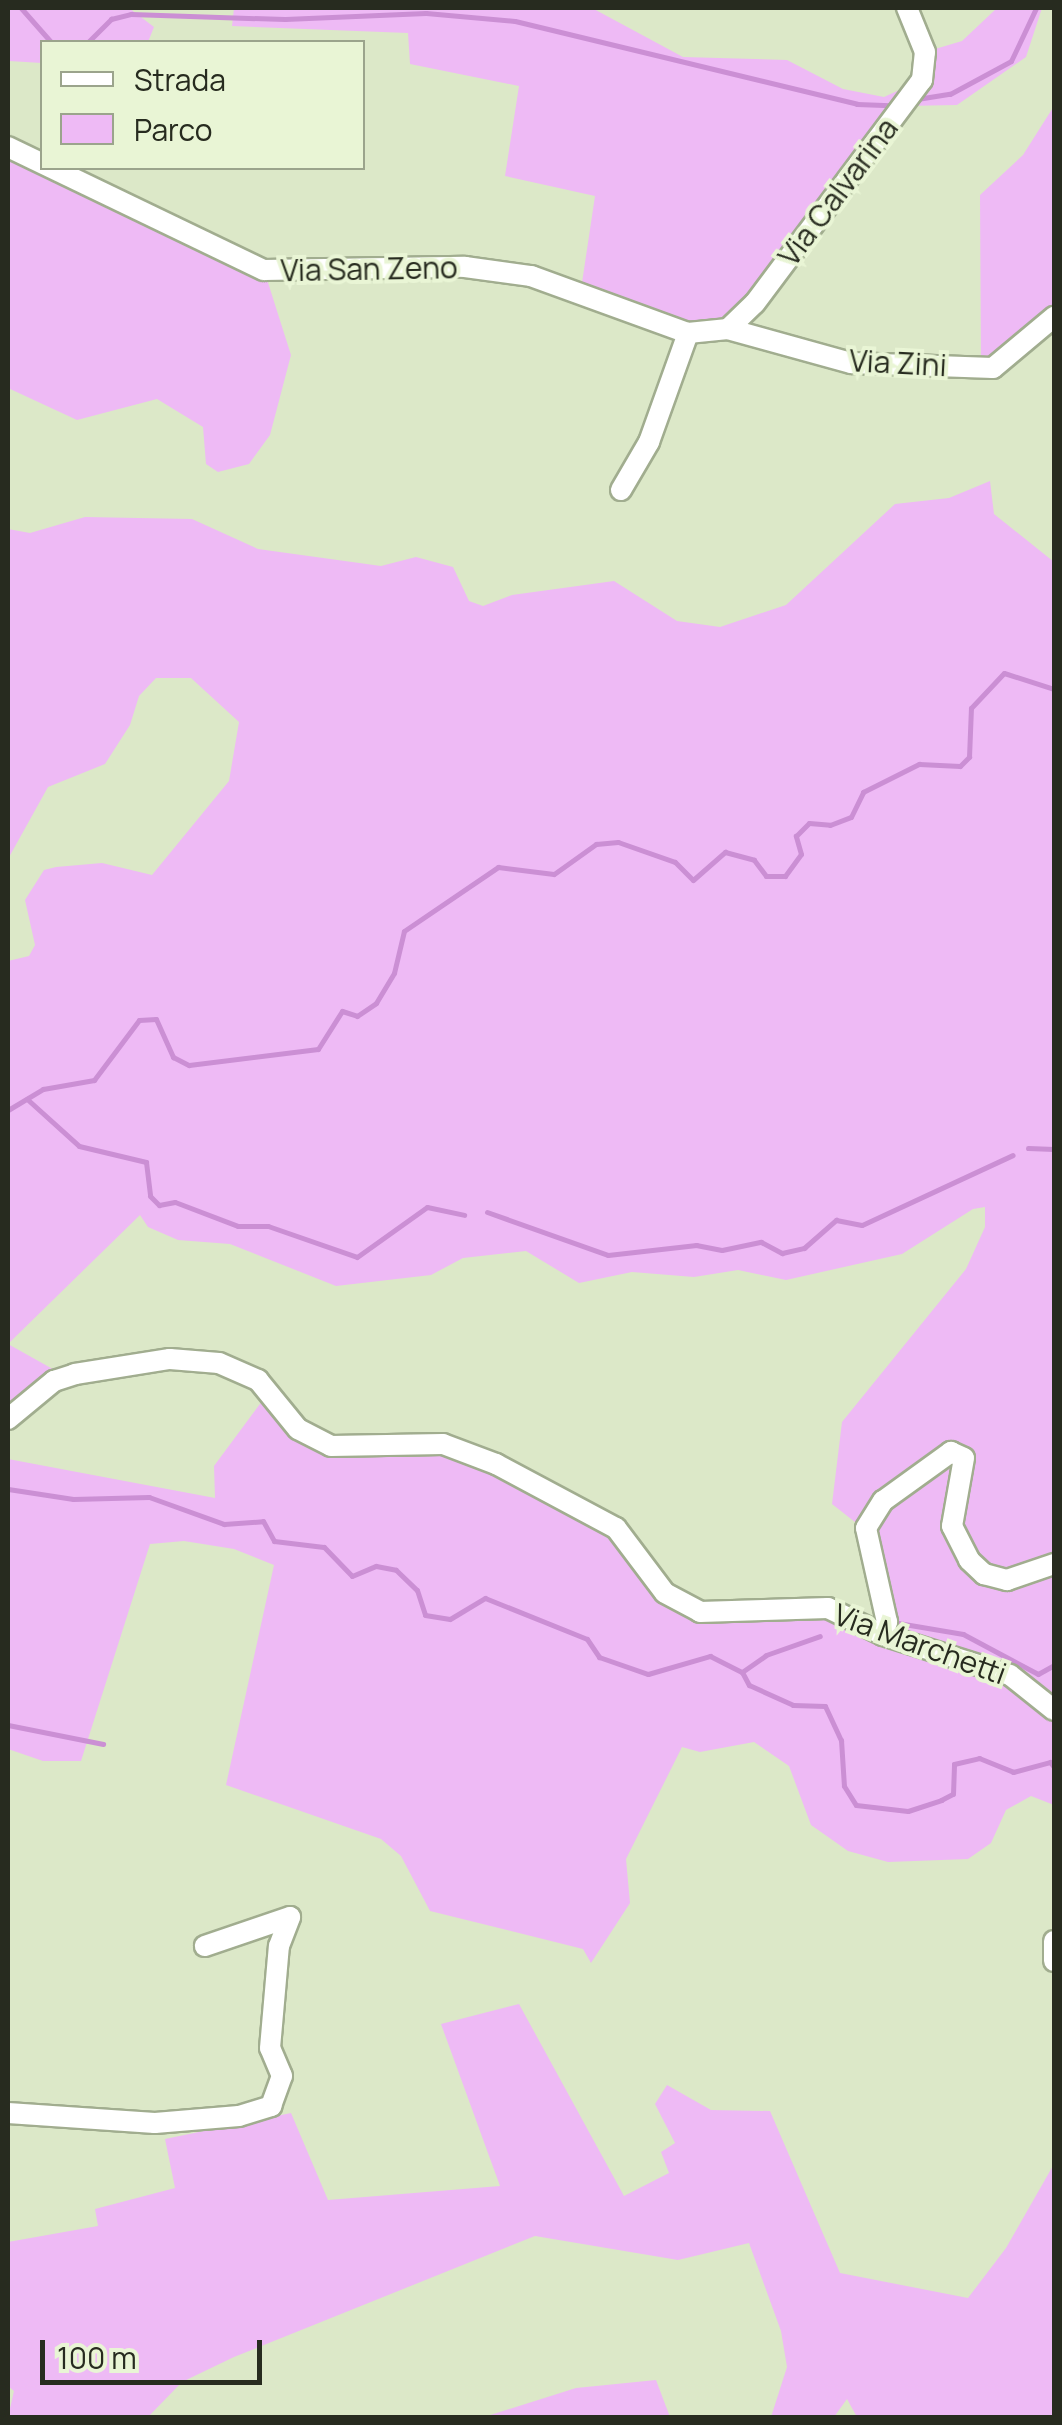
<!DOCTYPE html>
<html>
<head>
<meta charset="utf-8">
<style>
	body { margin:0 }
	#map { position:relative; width:1062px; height:2425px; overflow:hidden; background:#dce8c8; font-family:Manrope,sans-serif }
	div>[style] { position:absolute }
	.green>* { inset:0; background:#eebaf5 }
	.stream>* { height:5px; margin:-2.5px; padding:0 2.5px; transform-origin:2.5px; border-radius:2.5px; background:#cb8fd4 }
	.roads { filter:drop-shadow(2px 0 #a1ad8f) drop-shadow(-2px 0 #a1ad8f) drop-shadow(0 2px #a1ad8f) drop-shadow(0 -2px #a1ad8f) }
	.minor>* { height:20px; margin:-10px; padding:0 10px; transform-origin:10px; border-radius:10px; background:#fff }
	span { translate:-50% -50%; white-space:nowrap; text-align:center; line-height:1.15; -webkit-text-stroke:8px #e9f5d5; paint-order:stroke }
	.street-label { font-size:30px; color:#272b1f }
	.frame { position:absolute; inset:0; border:10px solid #272b1f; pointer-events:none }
	.legend { position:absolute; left:40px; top:40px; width:325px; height:130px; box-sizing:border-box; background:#e9f5d5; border:2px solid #9ba48c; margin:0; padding:12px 18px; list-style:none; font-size:30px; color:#272b1f }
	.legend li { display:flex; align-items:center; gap:20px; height:50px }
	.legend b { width:50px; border:2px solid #9ba48c }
	.scale { position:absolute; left:40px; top:2340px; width:222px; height:45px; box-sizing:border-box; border:5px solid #272b1f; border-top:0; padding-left:12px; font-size:30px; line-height:35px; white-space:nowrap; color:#272b1f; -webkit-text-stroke:8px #e9f5d5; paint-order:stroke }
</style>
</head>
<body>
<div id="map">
	<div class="green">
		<i style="clip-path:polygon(8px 8px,129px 8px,154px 27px,148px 42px,42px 42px,42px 63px,9px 61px)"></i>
		<i style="clip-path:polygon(234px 8px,592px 8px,683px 57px,787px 60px,843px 89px,884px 97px,921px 80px,925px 52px,962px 41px,997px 8px,1042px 8px,1026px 57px,957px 105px,904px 106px,728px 329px,688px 333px,580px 296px,595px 196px,505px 176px,519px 86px,410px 64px,408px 33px,232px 26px)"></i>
		<i style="clip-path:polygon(1054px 106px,1054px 318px,981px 367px,980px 195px,1023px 155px)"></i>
		<i style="clip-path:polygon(8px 148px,264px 270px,291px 355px,270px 435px,249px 464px,218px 472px,206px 464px,203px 427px,157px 399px,77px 420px,8px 388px)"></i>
		<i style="clip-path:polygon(990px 481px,994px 514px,1054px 562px,1054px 1805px,1031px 1796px,1006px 1810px,991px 1843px,968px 1859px,888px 1862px,848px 1851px,811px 1825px,789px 1766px,754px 1742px,700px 1752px,682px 1747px,626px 1859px,630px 1903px,591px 1963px,583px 1949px,430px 1911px,401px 1856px,381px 1839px,226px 1785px,274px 1565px,234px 1549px,184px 1541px,150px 1544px,81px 1761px,43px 1761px,8px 1749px,8px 1459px,215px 1498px,214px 1466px,268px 1393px,304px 1436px,450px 1449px,611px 1528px,680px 1607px,791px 1608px,884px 1633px,860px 1526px,832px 1504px,842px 1422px,966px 1269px,985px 1227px,985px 1207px,973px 1209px,902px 1254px,786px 1280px,738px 1270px,694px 1277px,632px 1272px,579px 1283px,526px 1251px,463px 1258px,431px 1275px,336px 1286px,230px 1244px,178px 1240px,148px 1227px,140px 1215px,8px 1344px,67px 1377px,8px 1422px,8px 961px,29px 956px,35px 945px,25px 900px,44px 870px,56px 867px,102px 863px,152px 875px,229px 781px,239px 722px,191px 678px,156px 678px,139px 696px,130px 725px,105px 764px,48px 787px,8px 859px,8px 529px,30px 533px,85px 517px,192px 519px,258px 549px,381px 566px,416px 557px,453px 567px,469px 601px,483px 606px,512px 595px,614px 581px,677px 621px,720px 627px,786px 605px,895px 504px,949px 498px)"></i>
		<i style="clip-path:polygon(519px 2004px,624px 2196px,669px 2173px,661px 2152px,675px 2143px,655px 2104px,667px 2085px,711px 2110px,770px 2111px,840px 2273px,968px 2298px,1006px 2248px,1054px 2164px,1054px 2417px,857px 2417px,847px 2399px,834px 2417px,771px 2417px,787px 2367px,781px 2331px,749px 2243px,678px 2260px,535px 2236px,234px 2357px,182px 2382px,148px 2417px,8px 2417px,14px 2391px,8px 2386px,8px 2242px,98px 2226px,95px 2209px,175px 2188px,165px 2139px,291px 2113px,328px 2200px,500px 2186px,441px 2024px)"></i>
		<i style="clip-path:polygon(656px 2380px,670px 2417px,484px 2417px,576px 2388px)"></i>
	</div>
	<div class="stream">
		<i style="left:21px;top:8px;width:45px;rotate:48.6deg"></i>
		<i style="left:88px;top:42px;width:33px;rotate:-45deg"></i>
		<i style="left:111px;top:19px;width:21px;rotate:-14deg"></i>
		<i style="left:131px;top:14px;width:154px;rotate:1.9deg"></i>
		<i style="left:285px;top:19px;width:141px;rotate:-2.4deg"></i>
		<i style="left:426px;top:13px;width:89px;rotate:5.1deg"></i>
		<i style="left:515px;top:21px;width:352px;rotate:13.6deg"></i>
		<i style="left:857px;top:104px;width:33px;rotate:2deg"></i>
		<i style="left:917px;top:99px;width:33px;rotate:-9deg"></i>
		<i style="left:950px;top:94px;width:69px;rotate:-28.4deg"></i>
		<i style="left:1011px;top:61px;width:59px;rotate:-64.7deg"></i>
		<i style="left:27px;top:1099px;width:70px;rotate:42.1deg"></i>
		<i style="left:79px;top:1146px;width:69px;rotate:13.4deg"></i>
		<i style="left:146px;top:1162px;width:34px;rotate:83deg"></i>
		<i style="left:150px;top:1196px;width:13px;rotate:45deg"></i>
		<i style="left:159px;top:1205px;width:16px;rotate:-11deg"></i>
		<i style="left:175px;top:1202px;width:67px;rotate:20.9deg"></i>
		<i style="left:238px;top:1226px;width:30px"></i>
		<i style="left:268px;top:1226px;width:94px;rotate:19.2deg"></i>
		<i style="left:357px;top:1257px;width:86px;rotate:-35.5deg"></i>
		<i style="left:427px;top:1207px;width:38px;rotate:12deg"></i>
		<i style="left:8px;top:1110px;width:41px;rotate:-31deg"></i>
		<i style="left:43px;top:1089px;width:52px;rotate:-10deg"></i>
		<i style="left:94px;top:1080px;width:75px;rotate:-53.1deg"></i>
		<i style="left:139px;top:1020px;width:17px;rotate:-3deg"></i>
		<i style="left:156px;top:1019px;width:42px;rotate:65.9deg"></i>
		<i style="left:173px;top:1057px;width:18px;rotate:27deg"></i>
		<i style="left:189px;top:1065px;width:130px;rotate:-7.1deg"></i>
		<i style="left:318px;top:1049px;width:45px;rotate:-57.7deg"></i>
		<i style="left:342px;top:1011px;width:16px;rotate:18deg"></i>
		<i style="left:357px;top:1016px;width:23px;rotate:-34deg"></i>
		<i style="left:376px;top:1003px;width:35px;rotate:-59deg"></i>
		<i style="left:394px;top:973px;width:43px;rotate:-76.6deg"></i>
		<i style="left:404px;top:931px;width:114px;rotate:-34.2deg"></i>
		<i style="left:498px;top:867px;width:56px;rotate:7.1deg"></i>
		<i style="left:554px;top:874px;width:52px;rotate:-35.5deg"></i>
		<i style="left:596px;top:844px;width:22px;rotate:-5deg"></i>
		<i style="left:618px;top:842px;width:60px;rotate:19.3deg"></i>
		<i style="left:675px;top:862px;width:25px;rotate:45deg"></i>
		<i style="left:693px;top:880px;width:43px;rotate:-41.2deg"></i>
		<i style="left:725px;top:852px;width:30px;rotate:15deg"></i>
		<i style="left:754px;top:860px;width:20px;rotate:53deg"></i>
		<i style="left:766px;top:876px;width:19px"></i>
		<i style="left:785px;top:876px;width:27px;rotate:-54deg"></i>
		<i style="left:801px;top:854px;width:19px;rotate:-106deg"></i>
		<i style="left:796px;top:836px;width:18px;rotate:-45deg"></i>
		<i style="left:809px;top:823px;width:21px;rotate:5deg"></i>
		<i style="left:830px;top:825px;width:22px;rotate:-21deg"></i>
		<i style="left:851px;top:817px;width:28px;rotate:-64deg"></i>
		<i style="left:863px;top:792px;width:63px;rotate:-26.6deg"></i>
		<i style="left:919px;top:764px;width:41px;rotate:2.8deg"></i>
		<i style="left:960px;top:766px;width:13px;rotate:-45deg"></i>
		<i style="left:969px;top:757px;width:49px;rotate:-87.7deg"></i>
		<i style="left:971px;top:708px;width:48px;rotate:-46.7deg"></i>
		<i style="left:1004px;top:673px;width:52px;rotate:17.7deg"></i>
		<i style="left:1028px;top:1148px;width:26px;rotate:2deg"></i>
		<i style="left:487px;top:1212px;width:128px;rotate:19.6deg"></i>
		<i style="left:608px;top:1255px;width:89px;rotate:-6.5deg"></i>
		<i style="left:696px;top:1245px;width:26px;rotate:11deg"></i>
		<i style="left:722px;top:1250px;width:40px;rotate:-12deg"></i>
		<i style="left:761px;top:1242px;width:24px;rotate:28deg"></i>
		<i style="left:782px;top:1253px;width:23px;rotate:-13deg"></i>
		<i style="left:804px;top:1248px;width:43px;rotate:-41.2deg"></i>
		<i style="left:836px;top:1220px;width:26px;rotate:11deg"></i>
		<i style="left:862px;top:1225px;width:166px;rotate:-24.9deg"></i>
		<i style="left:8px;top:1489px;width:66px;rotate:8.7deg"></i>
		<i style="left:73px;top:1499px;width:76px;rotate:-1.5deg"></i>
		<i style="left:149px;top:1497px;width:80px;rotate:19.8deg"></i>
		<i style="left:224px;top:1524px;width:39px;rotate:-4deg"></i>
		<i style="left:263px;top:1521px;width:23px;rotate:61deg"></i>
		<i style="left:274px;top:1541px;width:50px;rotate:6.8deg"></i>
		<i style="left:324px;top:1547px;width:40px;rotate:46deg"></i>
		<i style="left:352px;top:1576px;width:26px;rotate:-23deg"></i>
		<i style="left:376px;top:1566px;width:20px;rotate:11deg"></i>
		<i style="left:396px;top:1570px;width:29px;rotate:44deg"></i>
		<i style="left:417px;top:1590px;width:26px;rotate:72deg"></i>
		<i style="left:425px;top:1615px;width:25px;rotate:9deg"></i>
		<i style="left:450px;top:1619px;width:41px;rotate:-31deg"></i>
		<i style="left:485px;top:1598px;width:110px;rotate:21.9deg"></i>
		<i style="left:587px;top:1639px;width:22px;rotate:56deg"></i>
		<i style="left:599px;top:1657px;width:52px;rotate:19.1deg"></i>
		<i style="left:648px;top:1674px;width:65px;rotate:-16.2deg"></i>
		<i style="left:710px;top:1656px;width:36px;rotate:27deg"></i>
		<i style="left:742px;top:1672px;width:15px;rotate:62deg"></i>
		<i style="left:749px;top:1685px;width:48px;rotate:24.4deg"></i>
		<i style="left:793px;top:1705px;width:32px;rotate:2deg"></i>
		<i style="left:825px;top:1706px;width:38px;rotate:65deg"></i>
		<i style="left:841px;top:1740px;width:46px;rotate:86.3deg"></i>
		<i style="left:844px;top:1786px;width:22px;rotate:58deg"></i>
		<i style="left:856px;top:1805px;width:52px;rotate:6.6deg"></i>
		<i style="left:908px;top:1811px;width:35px;rotate:-18deg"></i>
		<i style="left:941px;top:1800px;width:13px;rotate:-27deg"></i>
		<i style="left:953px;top:1794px;width:30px;rotate:-88deg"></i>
		<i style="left:954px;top:1764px;width:26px;rotate:-13deg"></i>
		<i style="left:979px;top:1758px;width:37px;rotate:22deg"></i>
		<i style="left:1013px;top:1772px;width:38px;rotate:-15deg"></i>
		<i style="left:1050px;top:1762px;width:6px;rotate:51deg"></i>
		<i style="left:898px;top:1623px;width:66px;rotate:9.6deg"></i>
		<i style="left:963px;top:1634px;width:85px;rotate:28.1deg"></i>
		<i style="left:1038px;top:1674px;width:18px;rotate:-29deg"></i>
		<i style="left:742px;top:1672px;width:29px;rotate:-35deg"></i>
		<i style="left:766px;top:1655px;width:57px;rotate:-19.4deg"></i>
		<i style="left:8px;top:1725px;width:97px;rotate:11.3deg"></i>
	</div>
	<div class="roads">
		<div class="minor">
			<i style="left:8px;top:147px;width:284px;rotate:25.7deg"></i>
			<i style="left:264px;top:270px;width:201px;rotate:-0.9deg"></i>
			<i style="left:465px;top:267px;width:67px;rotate:7.8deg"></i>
			<i style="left:531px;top:276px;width:167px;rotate:20deg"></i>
			<i style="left:688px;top:333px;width:40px;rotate:-5.7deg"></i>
			<i style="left:728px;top:329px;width:37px;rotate:-44deg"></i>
			<i style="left:755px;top:303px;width:279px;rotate:-53.2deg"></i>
			<i style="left:922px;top:80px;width:28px;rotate:-84deg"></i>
			<i style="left:925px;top:52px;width:48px;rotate:-112.2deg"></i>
			<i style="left:728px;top:329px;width:128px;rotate:15.5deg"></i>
			<i style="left:851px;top:363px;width:142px;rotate:2deg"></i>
			<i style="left:993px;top:368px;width:80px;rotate:-39.9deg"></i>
			<i style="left:621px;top:490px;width:56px;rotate:-59.7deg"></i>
			<i style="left:649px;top:442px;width:116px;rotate:-70.3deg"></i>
			<i style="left:8px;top:1419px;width:60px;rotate:-39.6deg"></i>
			<i style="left:54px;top:1381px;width:22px;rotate:-18deg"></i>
			<i style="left:75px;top:1374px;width:96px;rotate:-9deg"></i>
			<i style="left:170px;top:1359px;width:49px;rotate:4.7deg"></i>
			<i style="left:219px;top:1363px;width:43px;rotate:23.6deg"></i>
			<i style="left:258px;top:1380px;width:63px;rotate:50.8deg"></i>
			<i style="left:298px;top:1429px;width:37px;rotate:27deg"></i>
			<i style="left:331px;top:1446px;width:112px;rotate:-1deg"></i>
			<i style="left:443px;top:1444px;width:57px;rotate:20.7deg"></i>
			<i style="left:496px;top:1464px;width:136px;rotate:28.1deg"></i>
			<i style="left:616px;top:1528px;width:81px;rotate:53deg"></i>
			<i style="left:665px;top:1593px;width:40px;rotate:28deg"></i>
			<i style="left:700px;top:1612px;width:128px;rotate:-1.8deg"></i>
			<i style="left:828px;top:1608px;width:61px;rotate:26.1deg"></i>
			<i style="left:883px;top:1635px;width:133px;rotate:17.5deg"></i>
			<i style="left:1010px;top:1675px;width:56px;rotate:38.5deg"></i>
			<i style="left:883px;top:1635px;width:14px;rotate:-73deg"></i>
			<i style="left:887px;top:1622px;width:96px;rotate:-102.6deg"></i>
			<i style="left:866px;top:1528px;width:32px;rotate:-58deg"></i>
			<i style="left:883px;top:1501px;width:84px;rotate:-35.8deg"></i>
			<i style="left:951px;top:1452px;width:14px;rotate:25deg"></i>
			<i style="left:964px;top:1458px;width:69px;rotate:100deg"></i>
			<i style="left:952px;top:1526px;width:38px;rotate:63deg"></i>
			<i style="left:969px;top:1560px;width:21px;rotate:43deg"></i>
			<i style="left:984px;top:1574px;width:24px;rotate:15deg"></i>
			<i style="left:1007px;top:1580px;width:50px;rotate:-18.8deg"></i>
			<i style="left:1054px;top:1941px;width:20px;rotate:90deg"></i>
			<i style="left:8px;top:2113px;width:147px;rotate:3.9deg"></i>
			<i style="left:155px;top:2123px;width:84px;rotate:-4.8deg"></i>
			<i style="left:239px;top:2116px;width:34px;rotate:-17deg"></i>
			<i style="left:271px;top:2106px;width:32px;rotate:-70deg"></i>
			<i style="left:282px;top:2076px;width:30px;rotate:-113deg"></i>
			<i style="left:270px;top:2048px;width:102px;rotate:-85deg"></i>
			<i style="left:279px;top:1946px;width:31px;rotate:-69deg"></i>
			<i style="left:290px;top:1917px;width:90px;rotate:161.2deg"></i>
		</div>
	</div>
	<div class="street-label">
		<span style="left:838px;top:192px;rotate:-53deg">Via Calvarina</span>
		<span style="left:369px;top:269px;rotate:-1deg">Via San Zeno</span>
		<span style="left:898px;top:363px;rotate:3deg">Via Zini</span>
		<span style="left:920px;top:1644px;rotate:20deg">Via Marchetti</span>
	</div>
	<div class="frame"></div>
	<ul class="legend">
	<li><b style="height:12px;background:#fff"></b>Strada</li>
	<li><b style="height:28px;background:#eebaf5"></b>Parco</li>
	</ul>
	<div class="scale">100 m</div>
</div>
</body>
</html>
